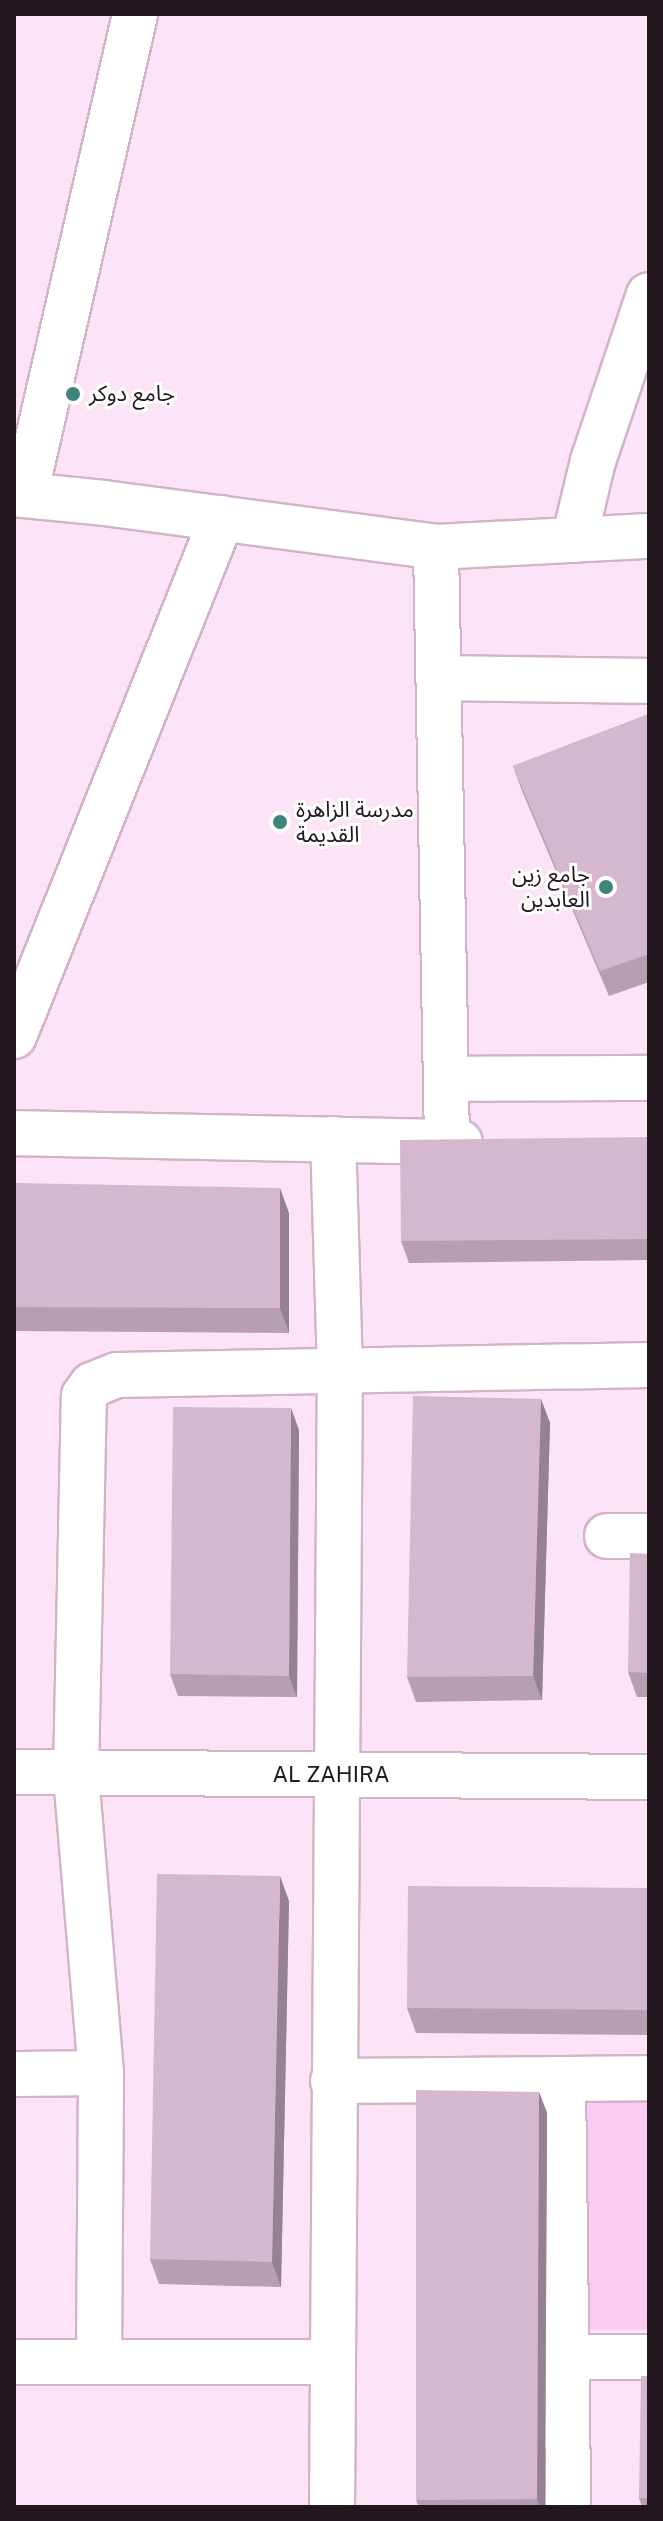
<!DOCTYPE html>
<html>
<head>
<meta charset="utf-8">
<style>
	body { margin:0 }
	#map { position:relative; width:663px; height:2521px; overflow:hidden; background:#fce3f5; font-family:"Public Sans","Noto Sans Arabic",sans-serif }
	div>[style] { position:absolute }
	.green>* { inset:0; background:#fdcaf1 }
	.roads { filter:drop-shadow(2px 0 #d1b3ca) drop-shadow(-2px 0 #d1b3ca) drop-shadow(0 2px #d1b3ca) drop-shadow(0 -2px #d1b3ca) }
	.street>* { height:44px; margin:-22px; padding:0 22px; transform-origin:22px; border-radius:22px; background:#fff }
	.primary>* { height:44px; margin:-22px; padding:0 22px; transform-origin:22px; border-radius:22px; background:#fff }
	.wall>* { inset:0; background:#b89eb1 }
	.shaded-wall>* { inset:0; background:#968190 }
	.building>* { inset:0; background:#d6b8ce }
	.dots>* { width:22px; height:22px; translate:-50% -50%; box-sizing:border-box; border:4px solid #fff; border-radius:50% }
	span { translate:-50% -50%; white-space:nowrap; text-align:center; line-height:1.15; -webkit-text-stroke:6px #fff; paint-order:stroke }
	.poi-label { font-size:22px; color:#22171f }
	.left { translate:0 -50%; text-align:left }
	.right { translate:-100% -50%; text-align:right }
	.street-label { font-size:22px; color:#22171f }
	.frame { position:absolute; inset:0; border:16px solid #22171f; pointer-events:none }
</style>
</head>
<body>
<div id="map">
	<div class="green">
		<i style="clip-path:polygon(578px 2094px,649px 2094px,649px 2330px,579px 2330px)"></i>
	</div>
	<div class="roads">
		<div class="street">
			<i style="left:14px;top:494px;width:90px;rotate:5.7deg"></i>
			<i style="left:104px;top:503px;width:335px;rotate:7.5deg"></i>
			<i style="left:436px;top:547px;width:213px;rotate:-3deg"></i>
			<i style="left:25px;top:495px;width:493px;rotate:-77.1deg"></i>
			<i style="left:574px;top:540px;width:81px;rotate:-76.5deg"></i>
			<i style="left:593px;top:461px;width:175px;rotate:-71.4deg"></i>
			<i style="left:436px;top:547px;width:595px;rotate:88.94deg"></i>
			<i style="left:440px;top:678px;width:209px;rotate:0.8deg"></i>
			<i style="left:14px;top:1036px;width:558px;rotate:-68.12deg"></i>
			<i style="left:446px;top:1079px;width:203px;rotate:-0.3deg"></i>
			<i style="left:14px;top:1133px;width:446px;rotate:1.2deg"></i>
			<i style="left:607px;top:1536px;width:42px"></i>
			<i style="left:14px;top:2074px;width:87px;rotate:-0.7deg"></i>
			<i style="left:563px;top:2079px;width:428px;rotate:89.3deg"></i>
			<i style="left:333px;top:2081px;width:316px;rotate:-0.5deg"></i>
			<i style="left:566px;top:2357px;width:83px"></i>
			<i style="left:99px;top:2361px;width:288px;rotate:-89.6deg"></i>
			<i style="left:101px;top:2073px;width:301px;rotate:-94.8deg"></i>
			<i style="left:76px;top:1773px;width:377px;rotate:-88.8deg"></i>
			<i style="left:84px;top:1396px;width:14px;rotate:-54deg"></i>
			<i style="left:92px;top:1385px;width:27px;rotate:-22deg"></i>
			<i style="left:117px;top:1375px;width:532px;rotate:-1.08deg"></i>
			<i style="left:14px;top:2362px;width:318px"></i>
			<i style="left:332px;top:2507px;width:1136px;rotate:-89.6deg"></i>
			<i style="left:340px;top:1371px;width:232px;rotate:-91.7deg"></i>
		</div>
		<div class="primary">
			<i style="left:14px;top:1772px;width:635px;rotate:0.45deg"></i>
		</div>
	</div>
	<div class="wall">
		<i style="clip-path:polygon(649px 714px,649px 982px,609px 996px,522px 791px,513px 766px)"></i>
		<i style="clip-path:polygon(649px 1137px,649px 1260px,409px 1263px,401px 1241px)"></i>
		<i style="clip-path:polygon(14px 1183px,289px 1213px,289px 1333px,14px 1331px)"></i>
		<i style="clip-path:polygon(541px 1399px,550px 1423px,542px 1700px,416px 1702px,407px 1677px)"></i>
		<i style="clip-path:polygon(299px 1430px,297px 1697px,178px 1696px,170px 1674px)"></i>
		<i style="clip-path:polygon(649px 1554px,649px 1697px,637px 1697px,628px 1672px)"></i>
		<i style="clip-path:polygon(649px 1888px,649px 2035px,416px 2033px,407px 2008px)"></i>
		<i style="clip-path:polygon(289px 1901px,281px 2287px,159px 2284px,150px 2259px)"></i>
		<i style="clip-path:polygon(539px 2092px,547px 2113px,545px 2507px,419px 2507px,416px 2500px)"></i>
		<i style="clip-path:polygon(649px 2376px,649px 2507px,642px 2507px,639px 2498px)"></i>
	</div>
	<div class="shaded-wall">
		<i style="clip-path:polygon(280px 1188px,289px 1213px,289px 1333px,280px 1308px)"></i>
		<i style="clip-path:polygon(541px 1399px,550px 1423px,542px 1700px,533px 1676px)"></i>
		<i style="clip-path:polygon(291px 1408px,299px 1430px,297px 1697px,289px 1676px)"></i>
		<i style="clip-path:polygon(280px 1876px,289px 1901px,281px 2287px,272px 2262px)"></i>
		<i style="clip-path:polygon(539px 2092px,547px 2113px,545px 2507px,540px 2507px,537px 2499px)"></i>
	</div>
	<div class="building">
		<i style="clip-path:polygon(649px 714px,649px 954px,600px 971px,513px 766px)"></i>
		<i style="clip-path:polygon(649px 1137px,649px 1239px,401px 1241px,400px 1140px)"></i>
		<i style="clip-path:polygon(14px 1183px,280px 1188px,280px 1308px,14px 1307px)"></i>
		<i style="clip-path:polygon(413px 1396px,541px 1399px,533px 1676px,407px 1677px)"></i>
		<i style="clip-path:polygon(173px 1407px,291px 1408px,289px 1676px,170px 1674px)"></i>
		<i style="clip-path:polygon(630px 1553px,649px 1554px,649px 1673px,628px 1672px)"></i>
		<i style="clip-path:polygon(157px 1874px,280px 1876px,272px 2262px,150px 2259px)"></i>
		<i style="clip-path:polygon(408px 1886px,649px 1888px,649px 2010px,407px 2008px)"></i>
		<i style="clip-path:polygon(416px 2090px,539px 2092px,537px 2499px,416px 2500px)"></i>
		<i style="clip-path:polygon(641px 2376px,649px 2376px,649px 2498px,639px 2498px)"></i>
	</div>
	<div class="dots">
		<i style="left:73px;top:394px;background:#3e847b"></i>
		<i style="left:280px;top:822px;background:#3e847b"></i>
		<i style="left:606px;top:887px;background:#3e847b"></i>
	</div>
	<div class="poi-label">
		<span class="left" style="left:89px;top:394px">جامع دوكر</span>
		<span class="left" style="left:296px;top:822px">مدرسة الزاهرة<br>القديمة</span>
		<span class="right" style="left:590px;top:887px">جامع زين<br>العابدين</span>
	</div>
	<div class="street-label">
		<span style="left:331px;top:1775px">AL ZAHIRA</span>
	</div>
	<div class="frame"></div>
</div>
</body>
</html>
